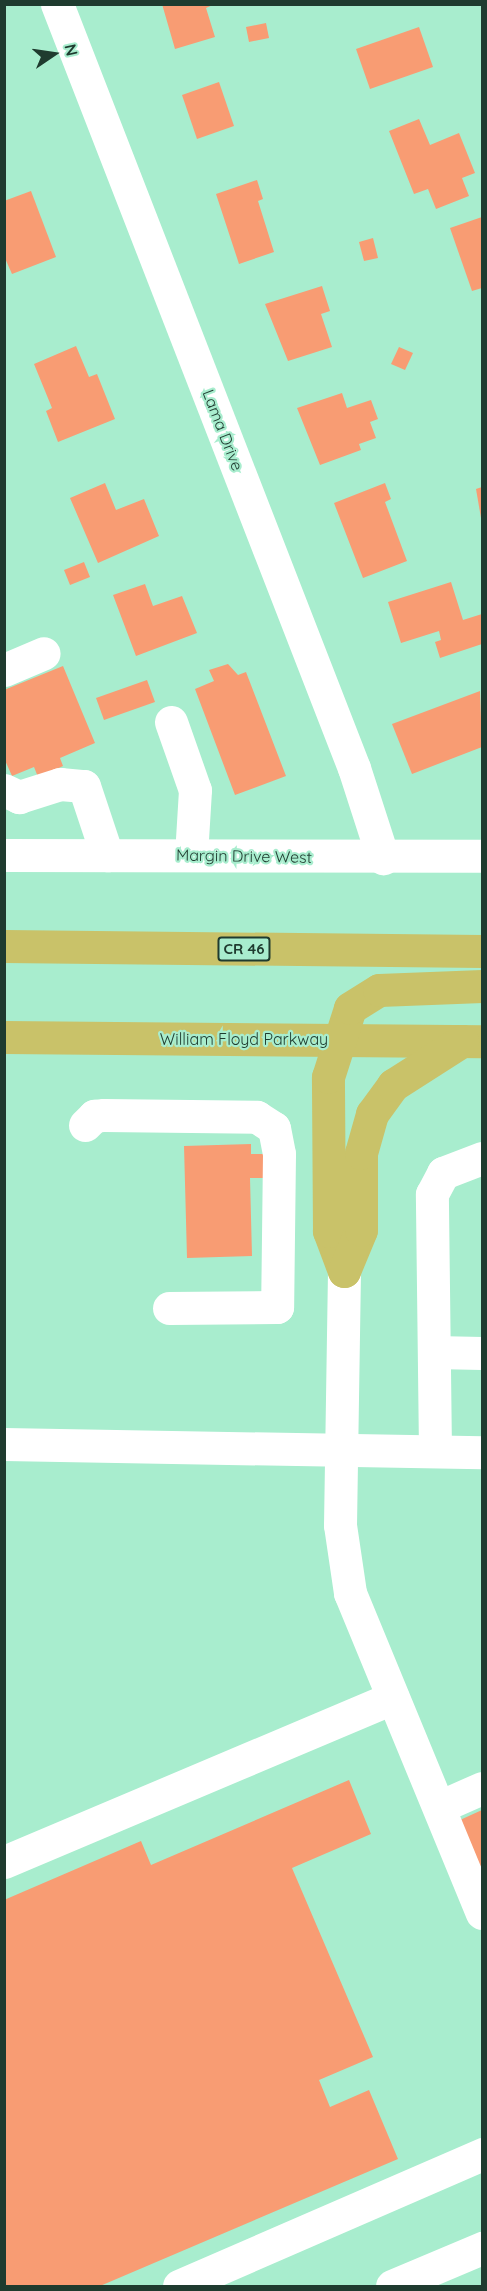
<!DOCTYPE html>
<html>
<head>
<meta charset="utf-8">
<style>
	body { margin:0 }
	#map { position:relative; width:487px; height:2291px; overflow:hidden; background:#a8edce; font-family:Quicksand,sans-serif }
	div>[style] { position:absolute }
	.building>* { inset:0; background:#f89c73 }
	.minor>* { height:33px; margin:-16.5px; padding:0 16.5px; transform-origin:16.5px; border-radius:16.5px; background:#fff }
	.highway>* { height:33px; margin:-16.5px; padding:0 16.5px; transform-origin:16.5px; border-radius:16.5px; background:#c9c269 }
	span { translate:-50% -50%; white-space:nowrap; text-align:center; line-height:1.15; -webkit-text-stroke:4.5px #a8edce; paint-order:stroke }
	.shield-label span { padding:2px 4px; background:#a8edce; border:2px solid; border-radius:4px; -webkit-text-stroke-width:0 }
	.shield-label { font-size:15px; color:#1f3b2f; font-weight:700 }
	.street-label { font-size:16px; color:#1f3b2f }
	.frame { position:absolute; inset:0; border:6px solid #1f3b2f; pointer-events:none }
	.north { position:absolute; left:24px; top:24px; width:60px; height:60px; -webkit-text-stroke:4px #a8edce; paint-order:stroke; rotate:77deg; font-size:16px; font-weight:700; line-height:24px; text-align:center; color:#1f3b2f }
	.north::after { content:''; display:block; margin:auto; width:21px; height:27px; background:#1f3b2f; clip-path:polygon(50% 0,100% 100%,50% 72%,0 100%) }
</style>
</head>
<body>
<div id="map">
	<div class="building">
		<i style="clip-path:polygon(162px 4px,215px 4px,206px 8px,215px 37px,175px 49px)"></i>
		<i style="clip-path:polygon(266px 23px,269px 38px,249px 42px,246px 27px)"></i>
		<i style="clip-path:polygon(419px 27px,433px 67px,370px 89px,356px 49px)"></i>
		<i style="clip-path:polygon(219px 82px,234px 126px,197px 139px,182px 95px)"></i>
		<i style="clip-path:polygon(419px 119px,430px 145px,459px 133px,475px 173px,462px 178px,469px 196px,436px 209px,428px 189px,414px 194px,389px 131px)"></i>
		<i style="clip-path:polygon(257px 180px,263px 199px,258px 201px,274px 252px,239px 264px,216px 194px)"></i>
		<i style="clip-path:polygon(31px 191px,56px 257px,12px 274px,4px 256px,4px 201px)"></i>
		<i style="clip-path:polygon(482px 217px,482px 288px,472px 291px,450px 228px)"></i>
		<i style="clip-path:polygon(373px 238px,378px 258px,364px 261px,359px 242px)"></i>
		<i style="clip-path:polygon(322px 286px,330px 311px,321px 314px,332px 347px,288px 361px,265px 304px)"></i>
		<i style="clip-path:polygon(76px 346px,89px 377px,97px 374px,115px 419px,58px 442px,46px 411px,52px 408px,34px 364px)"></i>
		<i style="clip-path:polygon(399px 347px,413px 353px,405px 370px,391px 364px)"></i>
		<i style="clip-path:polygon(342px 393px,347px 408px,371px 400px,378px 419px,370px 422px,376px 438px,359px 444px,361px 450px,320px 465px,297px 408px)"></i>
		<i style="clip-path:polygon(105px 483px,116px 510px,144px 499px,159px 536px,98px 563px,70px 498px)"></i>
		<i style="clip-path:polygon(385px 483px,391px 499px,385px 502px,407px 561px,363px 578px,334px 503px)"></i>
		<i style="clip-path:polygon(482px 487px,482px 518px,481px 518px,476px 489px)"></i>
		<i style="clip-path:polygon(84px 562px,90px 577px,70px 585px,64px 570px)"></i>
		<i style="clip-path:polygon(451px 582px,463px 620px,482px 614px,482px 644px,440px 658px,435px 642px,441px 640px,439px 631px,401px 643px,388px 602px)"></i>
		<i style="clip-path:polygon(145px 584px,153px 606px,182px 596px,197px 633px,136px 656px,113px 595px)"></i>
		<i style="clip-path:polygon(228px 664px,238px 675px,246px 672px,286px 776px,235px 795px,195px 689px,214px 681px,209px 670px)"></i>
		<i style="clip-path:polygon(63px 666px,95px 743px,60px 758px,63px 766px,38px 777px,34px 767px,12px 776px,4px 758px,4px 690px)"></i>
		<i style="clip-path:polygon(147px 680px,155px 702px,104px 720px,96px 698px)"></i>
		<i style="clip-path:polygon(480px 691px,482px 747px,412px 774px,392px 724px)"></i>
		<i style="clip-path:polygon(251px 1144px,251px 1154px,270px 1154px,270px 1178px,250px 1178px,252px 1256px,187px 1258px,184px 1146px)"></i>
		<i style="clip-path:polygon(349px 1780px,371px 1834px,292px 1868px,373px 2057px,319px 2080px,330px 2107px,369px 2090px,398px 2159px,100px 2286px,4px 2286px,4px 1900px,141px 1841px,151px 1865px)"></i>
		<i style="clip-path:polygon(482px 1810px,482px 1874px,460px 1820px)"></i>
	</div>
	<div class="minor">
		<i style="left:57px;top:4px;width:820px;rotate:68.76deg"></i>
		<i style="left:354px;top:768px;width:95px;rotate:72.1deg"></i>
		<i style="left:4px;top:670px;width:43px;rotate:-23deg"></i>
		<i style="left:171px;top:722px;width:72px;rotate:70.6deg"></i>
		<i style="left:195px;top:790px;width:65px;rotate:93.5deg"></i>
		<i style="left:4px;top:790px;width:17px;rotate:25deg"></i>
		<i style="left:19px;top:797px;width:43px;rotate:-17.6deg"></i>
		<i style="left:60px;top:784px;width:24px;rotate:5deg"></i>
		<i style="left:84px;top:786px;width:73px;rotate:71.6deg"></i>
		<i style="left:4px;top:855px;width:478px;rotate:0.1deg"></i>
		<i style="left:85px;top:1125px;width:13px;rotate:-45deg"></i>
		<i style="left:94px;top:1116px;width:10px;rotate:-6deg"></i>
		<i style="left:104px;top:1115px;width:153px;rotate:0.7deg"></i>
		<i style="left:257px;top:1117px;width:20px;rotate:33deg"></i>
		<i style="left:274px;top:1128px;width:26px;rotate:79deg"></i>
		<i style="left:279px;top:1154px;width:153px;rotate:90.7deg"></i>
		<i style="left:277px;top:1307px;width:108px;rotate:179.5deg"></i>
		<i style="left:344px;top:1271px;width:254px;rotate:90.9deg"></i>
		<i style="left:340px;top:1525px;width:69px;rotate:81.6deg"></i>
		<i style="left:350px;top:1593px;width:346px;rotate:67.6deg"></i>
		<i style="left:434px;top:1352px;width:48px;rotate:1.2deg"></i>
		<i style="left:4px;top:1444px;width:478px;rotate:1deg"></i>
		<i style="left:435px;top:1451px;width:257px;rotate:-90.7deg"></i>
		<i style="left:432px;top:1194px;width:24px;rotate:-62deg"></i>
		<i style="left:443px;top:1173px;width:42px;rotate:-21deg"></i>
		<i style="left:439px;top:1807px;width:47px;rotate:-23.8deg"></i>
		<i style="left:4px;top:1862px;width:422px;rotate:-22.9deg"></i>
		<i style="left:179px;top:2286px;width:331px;rotate:-23.5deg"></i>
		<i style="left:392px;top:2286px;width:98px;rotate:-22.9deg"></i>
	</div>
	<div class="highway">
		<i style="left:4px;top:946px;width:478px;rotate:0.6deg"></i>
		<i style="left:4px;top:1037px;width:478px;rotate:0.5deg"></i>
		<i style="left:344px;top:1271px;width:43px;rotate:-110.6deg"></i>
		<i style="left:329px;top:1231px;width:154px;rotate:-90.4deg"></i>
		<i style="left:328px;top:1077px;width:72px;rotate:-72.3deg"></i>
		<i style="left:350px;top:1008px;width:34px;rotate:-32deg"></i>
		<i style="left:379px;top:990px;width:103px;rotate:-2.2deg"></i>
		<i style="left:344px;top:1271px;width:44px;rotate:-67.5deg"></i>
		<i style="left:361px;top:1230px;width:77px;rotate:-90deg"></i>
		<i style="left:361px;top:1153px;width:41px;rotate:-74.2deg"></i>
		<i style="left:372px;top:1114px;width:36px;rotate:-54deg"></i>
		<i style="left:393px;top:1085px;width:82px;rotate:-32.5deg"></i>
	</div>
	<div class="shield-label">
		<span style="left:244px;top:949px">CR 46</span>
	</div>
	<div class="street-label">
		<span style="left:223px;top:430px;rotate:69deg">Lama Drive</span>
		<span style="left:244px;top:856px;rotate:1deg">Margin Drive West</span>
		<span style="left:244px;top:1039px">William Floyd Parkway</span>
	</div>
	<div class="frame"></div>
	<div class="north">N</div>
</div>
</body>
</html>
